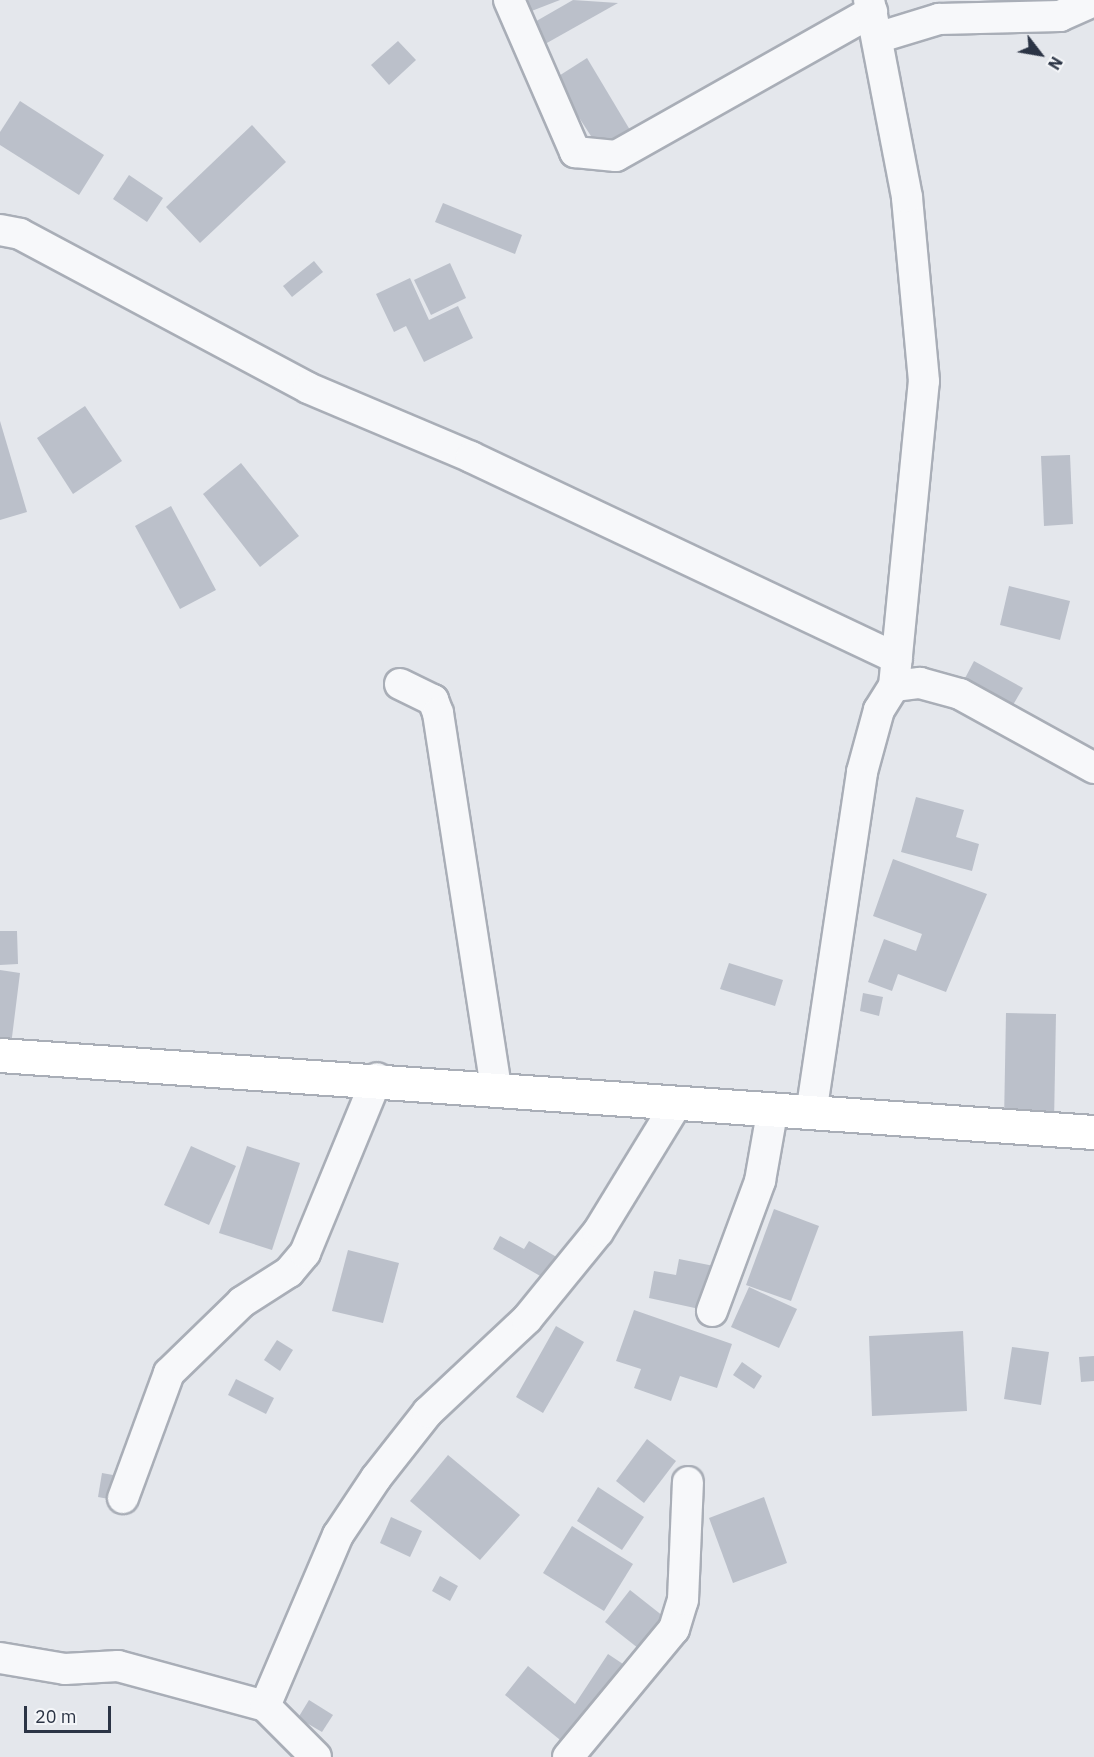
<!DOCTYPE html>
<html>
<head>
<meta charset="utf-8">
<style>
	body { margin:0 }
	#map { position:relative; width:1094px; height:1757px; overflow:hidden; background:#e4e7ec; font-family:"IBM Plex Sans",sans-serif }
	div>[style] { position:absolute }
	.building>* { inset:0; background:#bbc0ca }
	.roads { filter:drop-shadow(2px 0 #a9aeb7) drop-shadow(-2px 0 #a9aeb7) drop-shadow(0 2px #a9aeb7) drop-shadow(0 -2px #a9aeb7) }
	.street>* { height:30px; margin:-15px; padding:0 15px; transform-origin:15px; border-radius:15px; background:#f7f8fa }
	.secondary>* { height:33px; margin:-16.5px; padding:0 16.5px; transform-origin:16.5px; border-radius:16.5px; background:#fff }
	span { translate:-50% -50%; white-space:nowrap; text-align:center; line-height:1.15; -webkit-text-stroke:4.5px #f4f6f9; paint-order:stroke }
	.north { position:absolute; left:1010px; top:24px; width:60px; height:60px; -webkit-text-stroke:4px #f4f6f9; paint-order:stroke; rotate:121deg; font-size:16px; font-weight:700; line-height:24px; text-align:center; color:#2b3445 }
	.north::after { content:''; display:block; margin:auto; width:21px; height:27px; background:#2b3445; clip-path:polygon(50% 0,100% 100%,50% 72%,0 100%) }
	.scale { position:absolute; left:24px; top:1706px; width:87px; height:27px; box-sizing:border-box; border:3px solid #2b3445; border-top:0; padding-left:8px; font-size:18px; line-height:21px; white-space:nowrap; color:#2b3445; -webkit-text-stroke:4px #f4f6f9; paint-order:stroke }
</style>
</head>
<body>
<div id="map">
	<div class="building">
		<i style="clip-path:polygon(525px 0,560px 0,529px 12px)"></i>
		<i style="clip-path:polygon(573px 0,618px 3px,538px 48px,526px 27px)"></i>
		<i style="clip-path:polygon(398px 41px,416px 60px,389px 85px,371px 65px)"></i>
		<i style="clip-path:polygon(587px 58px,633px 135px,602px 153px,554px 79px)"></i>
		<i style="clip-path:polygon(20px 101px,104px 155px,79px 195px,0 145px,0 132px)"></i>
		<i style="clip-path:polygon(252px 125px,286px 162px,200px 243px,166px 207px)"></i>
		<i style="clip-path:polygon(129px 175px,163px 198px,147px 222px,113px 199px)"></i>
		<i style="clip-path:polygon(443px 203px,522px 235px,515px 254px,435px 222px)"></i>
		<i style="clip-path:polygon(314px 261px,323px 272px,292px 297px,283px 286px)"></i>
		<i style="clip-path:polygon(450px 263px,466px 298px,431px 315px,414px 280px)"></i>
		<i style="clip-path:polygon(410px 278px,429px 320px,458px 306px,473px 338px,424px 362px,406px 326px,394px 332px,376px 294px)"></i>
		<i style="clip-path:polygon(85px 406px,122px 461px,73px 494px,37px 438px)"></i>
		<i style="clip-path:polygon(0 421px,27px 512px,0 520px)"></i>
		<i style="clip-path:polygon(1070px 455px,1073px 524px,1044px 526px,1041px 456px)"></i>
		<i style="clip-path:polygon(241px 463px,299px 536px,260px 567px,203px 494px)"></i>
		<i style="clip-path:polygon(171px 506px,216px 590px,180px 609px,135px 526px)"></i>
		<i style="clip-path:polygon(1009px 586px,1070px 601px,1060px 640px,1000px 625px)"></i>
		<i style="clip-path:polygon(974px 661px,1023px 688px,1010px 710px,962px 684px)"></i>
		<i style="clip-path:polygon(916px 797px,964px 810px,956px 837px,979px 844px,972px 871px,901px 852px)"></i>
		<i style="clip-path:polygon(893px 859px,987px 894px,946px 992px,898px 974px,892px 991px,868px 982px,884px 939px,916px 951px,922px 934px,873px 916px)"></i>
		<i style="clip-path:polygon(0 931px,17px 931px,18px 964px,0 965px)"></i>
		<i style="clip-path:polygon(729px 963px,783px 980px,775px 1006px,720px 989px)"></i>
		<i style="clip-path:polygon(0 970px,20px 973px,10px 1053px,0 1051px)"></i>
		<i style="clip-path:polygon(863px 993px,883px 997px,879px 1016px,860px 1011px)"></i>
		<i style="clip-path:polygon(1006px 1013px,1056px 1014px,1054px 1123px,1004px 1122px)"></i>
		<i style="clip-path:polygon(191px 1146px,236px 1166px,209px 1225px,164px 1205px)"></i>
		<i style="clip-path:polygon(247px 1146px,300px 1163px,272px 1250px,219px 1233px)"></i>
		<i style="clip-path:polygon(774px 1209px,819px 1226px,791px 1301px,746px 1285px)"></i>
		<i style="clip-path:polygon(500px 1236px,524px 1249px,529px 1241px,560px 1259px,549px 1281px,493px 1249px)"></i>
		<i style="clip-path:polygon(348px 1250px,399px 1263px,383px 1323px,332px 1311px)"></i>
		<i style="clip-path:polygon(679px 1259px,714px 1266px,704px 1310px,649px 1298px,654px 1271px,676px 1275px)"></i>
		<i style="clip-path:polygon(749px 1287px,797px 1309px,779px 1348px,731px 1327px)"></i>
		<i style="clip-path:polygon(634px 1310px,732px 1344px,717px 1388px,680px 1376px,671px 1401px,634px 1388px,641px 1369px,616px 1361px)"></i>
		<i style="clip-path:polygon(556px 1326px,584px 1342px,543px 1413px,516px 1397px)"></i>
		<i style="clip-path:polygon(963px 1331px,967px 1411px,872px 1416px,869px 1336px)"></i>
		<i style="clip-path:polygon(277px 1340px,293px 1350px,280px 1371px,264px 1360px)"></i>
		<i style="clip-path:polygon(1012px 1347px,1049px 1352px,1041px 1405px,1004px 1399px)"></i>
		<i style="clip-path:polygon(1094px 1356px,1094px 1381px,1081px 1382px,1079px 1357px)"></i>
		<i style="clip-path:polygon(742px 1362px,762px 1376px,754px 1389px,733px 1375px)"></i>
		<i style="clip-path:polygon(236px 1379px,274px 1398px,266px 1414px,228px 1395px)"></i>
		<i style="clip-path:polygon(647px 1439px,676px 1461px,644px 1503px,616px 1481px)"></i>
		<i style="clip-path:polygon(448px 1455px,520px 1515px,480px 1560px,410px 1501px)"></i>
		<i style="clip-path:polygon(102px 1473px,124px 1477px,119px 1501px,98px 1497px)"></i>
		<i style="clip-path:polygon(598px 1487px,644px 1517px,622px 1550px,577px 1521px)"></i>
		<i style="clip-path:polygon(764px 1497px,787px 1563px,733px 1583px,709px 1518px)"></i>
		<i style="clip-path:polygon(391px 1517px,422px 1531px,410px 1557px,380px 1543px)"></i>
		<i style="clip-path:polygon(572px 1526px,633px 1564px,604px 1611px,543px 1573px)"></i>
		<i style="clip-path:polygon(440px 1576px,458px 1586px,450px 1601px,432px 1591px)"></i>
		<i style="clip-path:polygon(630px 1590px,668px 1620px,643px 1652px,605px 1622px)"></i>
		<i style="clip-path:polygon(608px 1654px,632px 1670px,570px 1748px,505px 1695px,528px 1666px,575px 1704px)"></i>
		<i style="clip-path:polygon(309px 1700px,333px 1715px,322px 1732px,298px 1718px)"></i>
	</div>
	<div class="roads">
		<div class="street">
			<i style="left:509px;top:0;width:166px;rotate:66.5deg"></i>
			<i style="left:575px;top:152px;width:41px;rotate:5.6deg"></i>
			<i style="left:616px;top:156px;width:294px;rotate:-29.4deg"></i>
			<i style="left:880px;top:37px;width:62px;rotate:-17deg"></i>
			<i style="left:939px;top:19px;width:121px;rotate:-1.4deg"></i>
			<i style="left:1060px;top:16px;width:37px;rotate:-24deg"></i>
			<i style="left:0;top:230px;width:20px;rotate:11deg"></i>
			<i style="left:20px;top:234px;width:327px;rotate:28.1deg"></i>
			<i style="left:308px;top:388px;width:177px;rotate:22.9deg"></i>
			<i style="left:471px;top:457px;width:471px;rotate:25.3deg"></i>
			<i style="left:400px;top:684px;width:37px;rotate:26deg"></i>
			<i style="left:433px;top:700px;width:14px;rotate:69deg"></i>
			<i style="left:438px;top:713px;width:378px;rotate:81.2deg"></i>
			<i style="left:894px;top:686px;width:26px;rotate:-7deg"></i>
			<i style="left:920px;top:683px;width:41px;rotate:15.4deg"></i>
			<i style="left:960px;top:694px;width:153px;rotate:28.9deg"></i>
			<i style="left:811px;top:1114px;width:346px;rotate:-81.5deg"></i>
			<i style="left:862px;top:772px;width:64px;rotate:-74.7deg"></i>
			<i style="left:879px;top:710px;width:28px;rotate:-58deg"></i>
			<i style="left:894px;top:686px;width:306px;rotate:-84.4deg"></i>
			<i style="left:924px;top:381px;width:185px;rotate:-95.3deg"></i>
			<i style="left:907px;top:197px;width:201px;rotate:-100.9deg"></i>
			<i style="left:712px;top:1311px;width:139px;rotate:-69.7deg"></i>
			<i style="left:760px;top:1181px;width:69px;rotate:-80deg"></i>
			<i style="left:123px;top:1498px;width:133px;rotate:-69.8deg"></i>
			<i style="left:169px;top:1373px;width:102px;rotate:-44.2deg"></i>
			<i style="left:242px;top:1302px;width:56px;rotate:-32.6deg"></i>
			<i style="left:289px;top:1272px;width:25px;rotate:-50deg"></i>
			<i style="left:305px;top:1253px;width:189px;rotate:-67.6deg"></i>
			<i style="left:0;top:1658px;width:66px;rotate:9.6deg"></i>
			<i style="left:65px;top:1669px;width:53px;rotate:-3.2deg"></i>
			<i style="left:118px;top:1666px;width:152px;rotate:15.2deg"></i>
			<i style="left:265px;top:1706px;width:72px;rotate:45deg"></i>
			<i style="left:265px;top:1706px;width:186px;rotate:-66.9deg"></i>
			<i style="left:338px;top:1535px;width:69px;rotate:-56.3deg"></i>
			<i style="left:376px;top:1478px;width:84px;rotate:-51.8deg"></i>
			<i style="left:428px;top:1412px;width:136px;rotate:-43.2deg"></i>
			<i style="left:527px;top:1319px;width:112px;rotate:-50.8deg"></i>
			<i style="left:598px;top:1232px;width:151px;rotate:-58.5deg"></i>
			<i style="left:568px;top:1757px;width:166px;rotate:-50.4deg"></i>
			<i style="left:674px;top:1629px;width:30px;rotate:-73deg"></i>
			<i style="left:683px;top:1600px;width:118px;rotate:-87.6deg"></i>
		</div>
		<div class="secondary">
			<i style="left:0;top:1055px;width:1097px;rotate:4.03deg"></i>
		</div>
	</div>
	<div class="north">N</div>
	<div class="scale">20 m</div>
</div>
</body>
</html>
